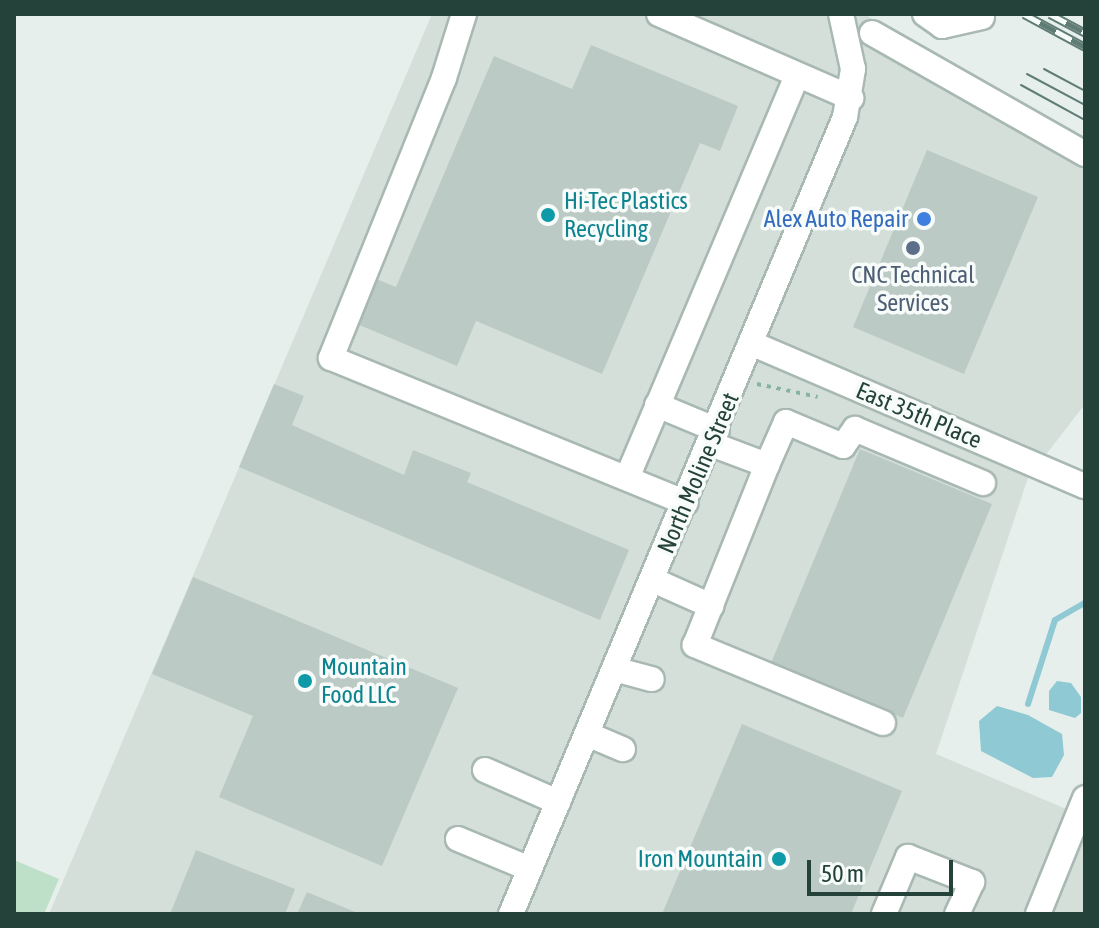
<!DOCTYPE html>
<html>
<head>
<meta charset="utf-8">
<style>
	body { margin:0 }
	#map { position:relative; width:1099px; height:928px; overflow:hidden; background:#e6efeb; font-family:"Asap Condensed",sans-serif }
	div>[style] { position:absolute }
	.built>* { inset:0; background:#d4dfda }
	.green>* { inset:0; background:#bfe0c8 }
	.water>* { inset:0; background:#8ec9d4 }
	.stream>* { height:6px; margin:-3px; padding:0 3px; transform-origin:3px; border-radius:3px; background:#8ec9d4 }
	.building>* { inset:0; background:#bbcac4 }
	.path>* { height:4px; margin-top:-2px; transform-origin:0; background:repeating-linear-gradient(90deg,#86b3a5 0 4px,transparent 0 10px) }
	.roads { filter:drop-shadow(2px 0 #a8b8b2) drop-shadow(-2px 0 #a8b8b2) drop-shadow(0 2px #a8b8b2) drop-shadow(0 -2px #a8b8b2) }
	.minor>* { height:24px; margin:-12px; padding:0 12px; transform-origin:12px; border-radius:12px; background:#fff }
	.tram>* { height:2px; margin:-1px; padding:0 1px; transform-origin:1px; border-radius:1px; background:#5f7d75 }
	.rail>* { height:9px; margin-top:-4.5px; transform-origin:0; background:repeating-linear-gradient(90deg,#f7fbf9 0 18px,#5f7d75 0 36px); box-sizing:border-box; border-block:2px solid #5f7d75 }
	.dots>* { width:22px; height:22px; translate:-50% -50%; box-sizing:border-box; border:4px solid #f7fbf9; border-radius:50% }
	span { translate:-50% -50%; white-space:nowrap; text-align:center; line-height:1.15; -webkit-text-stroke:7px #f7fbf9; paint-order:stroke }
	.culture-label { font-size:24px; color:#0d838f }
	.left { translate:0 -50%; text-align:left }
	.right { translate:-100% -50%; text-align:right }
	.shop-label { font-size:24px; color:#366cbe }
	.service-label { font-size:24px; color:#4e5e75 }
	.street-label { font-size:24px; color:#24423a }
	.frame { position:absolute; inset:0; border:16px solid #24423a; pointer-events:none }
	.scale { position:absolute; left:807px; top:860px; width:146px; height:36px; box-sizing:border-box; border:4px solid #24423a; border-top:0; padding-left:10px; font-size:24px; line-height:28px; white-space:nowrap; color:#24423a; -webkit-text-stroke:6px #f7fbf9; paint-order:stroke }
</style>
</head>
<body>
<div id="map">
	<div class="built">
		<i style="clip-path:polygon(432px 14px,864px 14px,876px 21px,887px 56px,1085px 165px,1085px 404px,1028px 478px,936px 754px,1085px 817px,1085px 914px,49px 914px)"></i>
	</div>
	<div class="green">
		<i style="clip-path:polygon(14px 860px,59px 879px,44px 914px,14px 914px)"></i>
	</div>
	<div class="water">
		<i style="clip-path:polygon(1057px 681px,1071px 683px,1081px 697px,1081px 713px,1075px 718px,1049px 710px,1049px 691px)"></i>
		<i style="clip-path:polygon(997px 706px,1028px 715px,1062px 734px,1064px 755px,1052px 777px,1033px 778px,981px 751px,979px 721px)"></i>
	</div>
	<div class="stream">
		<i style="left:1028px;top:704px;width:88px;rotate:-72.2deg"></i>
		<i style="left:1055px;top:620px;width:34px;rotate:-30deg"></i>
	</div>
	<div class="building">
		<i style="clip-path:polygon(591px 45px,738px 106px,720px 151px,700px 143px,602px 374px,476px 321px,457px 366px,357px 324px,376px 279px,396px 287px,494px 56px,572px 89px)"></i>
		<i style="clip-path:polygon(927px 150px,1038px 197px,964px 374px,853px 327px)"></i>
		<i style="clip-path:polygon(274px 384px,304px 396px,292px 425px,404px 475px,413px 450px,471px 473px,467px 482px,629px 550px,600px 620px,239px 467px)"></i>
		<i style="clip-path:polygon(860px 449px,992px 504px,903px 718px,771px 663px)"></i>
		<i style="clip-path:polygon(193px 577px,458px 688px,382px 866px,219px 797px,253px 716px,152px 674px)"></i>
		<i style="clip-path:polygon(742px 724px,902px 791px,851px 914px,662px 914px)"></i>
		<i style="clip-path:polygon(196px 850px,295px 889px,285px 914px,170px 914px)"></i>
		<i style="clip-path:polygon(307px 892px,360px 914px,297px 914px)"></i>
	</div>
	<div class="path">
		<i style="left:757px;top:384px;width:62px;rotate:12deg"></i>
	</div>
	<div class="roads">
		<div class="minor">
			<i style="left:464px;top:14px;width:67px;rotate:107.4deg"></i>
			<i style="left:444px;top:78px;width:302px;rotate:112deg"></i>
			<i style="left:331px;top:358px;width:383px;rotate:22.2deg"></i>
			<i style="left:659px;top:14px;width:210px;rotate:23.6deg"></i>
			<i style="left:925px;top:14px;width:21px;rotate:35deg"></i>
			<i style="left:942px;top:26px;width:41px;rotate:-12.7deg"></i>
			<i style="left:872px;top:33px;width:245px;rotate:29.6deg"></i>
			<i style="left:753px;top:344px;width:361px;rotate:23.2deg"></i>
			<i style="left:657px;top:405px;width:65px;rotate:22.6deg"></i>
			<i style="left:711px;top:444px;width:60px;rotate:20.6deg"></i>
			<i style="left:627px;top:478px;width:436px;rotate:-67.1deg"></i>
			<i style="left:653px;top:580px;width:64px;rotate:24.1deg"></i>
			<i style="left:614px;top:669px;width:39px;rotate:15deg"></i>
			<i style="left:883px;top:723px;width:204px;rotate:-157.5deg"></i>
			<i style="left:695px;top:645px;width:194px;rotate:-68.2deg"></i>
			<i style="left:767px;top:465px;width:47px;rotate:-66.2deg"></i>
			<i style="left:786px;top:422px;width:62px;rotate:22.8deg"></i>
			<i style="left:843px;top:446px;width:21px;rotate:-55deg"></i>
			<i style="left:855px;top:429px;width:139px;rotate:22.9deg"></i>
			<i style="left:587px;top:734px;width:39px;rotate:23deg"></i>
			<i style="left:485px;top:770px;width:80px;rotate:23.7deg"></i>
			<i style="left:458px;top:839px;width:78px;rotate:22.6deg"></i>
			<i style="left:511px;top:914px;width:864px;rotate:-67.26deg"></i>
			<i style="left:845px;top:117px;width:49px;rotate:-80.5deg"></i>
			<i style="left:853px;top:69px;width:56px;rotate:-102.3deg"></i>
			<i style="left:884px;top:914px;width:62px;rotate:-67.2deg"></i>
			<i style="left:908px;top:857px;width:69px;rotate:21.3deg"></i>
			<i style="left:972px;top:882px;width:35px;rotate:115deg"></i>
			<i style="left:1038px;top:914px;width:125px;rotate:-67.9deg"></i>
		</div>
	</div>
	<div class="tram">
		<i style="left:1044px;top:69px;width:47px;rotate:28.2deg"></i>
		<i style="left:1027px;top:74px;width:66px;rotate:28.1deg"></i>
		<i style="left:1021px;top:85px;width:73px;rotate:28.7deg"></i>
	</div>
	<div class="rail">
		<i style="left:1024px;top:14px;width:69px;rotate:28.4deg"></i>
		<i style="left:1050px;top:14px;width:40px;rotate:28deg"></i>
	</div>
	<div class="dots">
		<i style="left:548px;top:215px;background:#0f9aa8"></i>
		<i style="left:924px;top:219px;background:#3f7fe0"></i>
		<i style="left:913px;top:248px;background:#5c6f8a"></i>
		<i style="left:305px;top:681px;background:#0f9aa8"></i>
		<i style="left:779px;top:859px;background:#0f9aa8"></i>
	</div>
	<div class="culture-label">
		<span class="left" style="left:564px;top:215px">Hi-Tec Plastics<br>Recycling</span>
		<span class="left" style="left:321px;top:681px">Mountain<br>Food LLC</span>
		<span class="right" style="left:763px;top:859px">Iron Mountain</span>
	</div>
	<div class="shop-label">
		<span class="right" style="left:908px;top:219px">Alex Auto Repair</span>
	</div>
	<div class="service-label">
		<span style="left:913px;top:289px">CNC Technical<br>Services</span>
	</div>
	<div class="street-label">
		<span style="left:919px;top:415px;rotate:23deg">East 35th Place</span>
		<span style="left:698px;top:473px;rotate:-67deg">North Moline Street</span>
	</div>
	<div class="frame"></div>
	<div class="scale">50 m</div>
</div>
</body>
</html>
